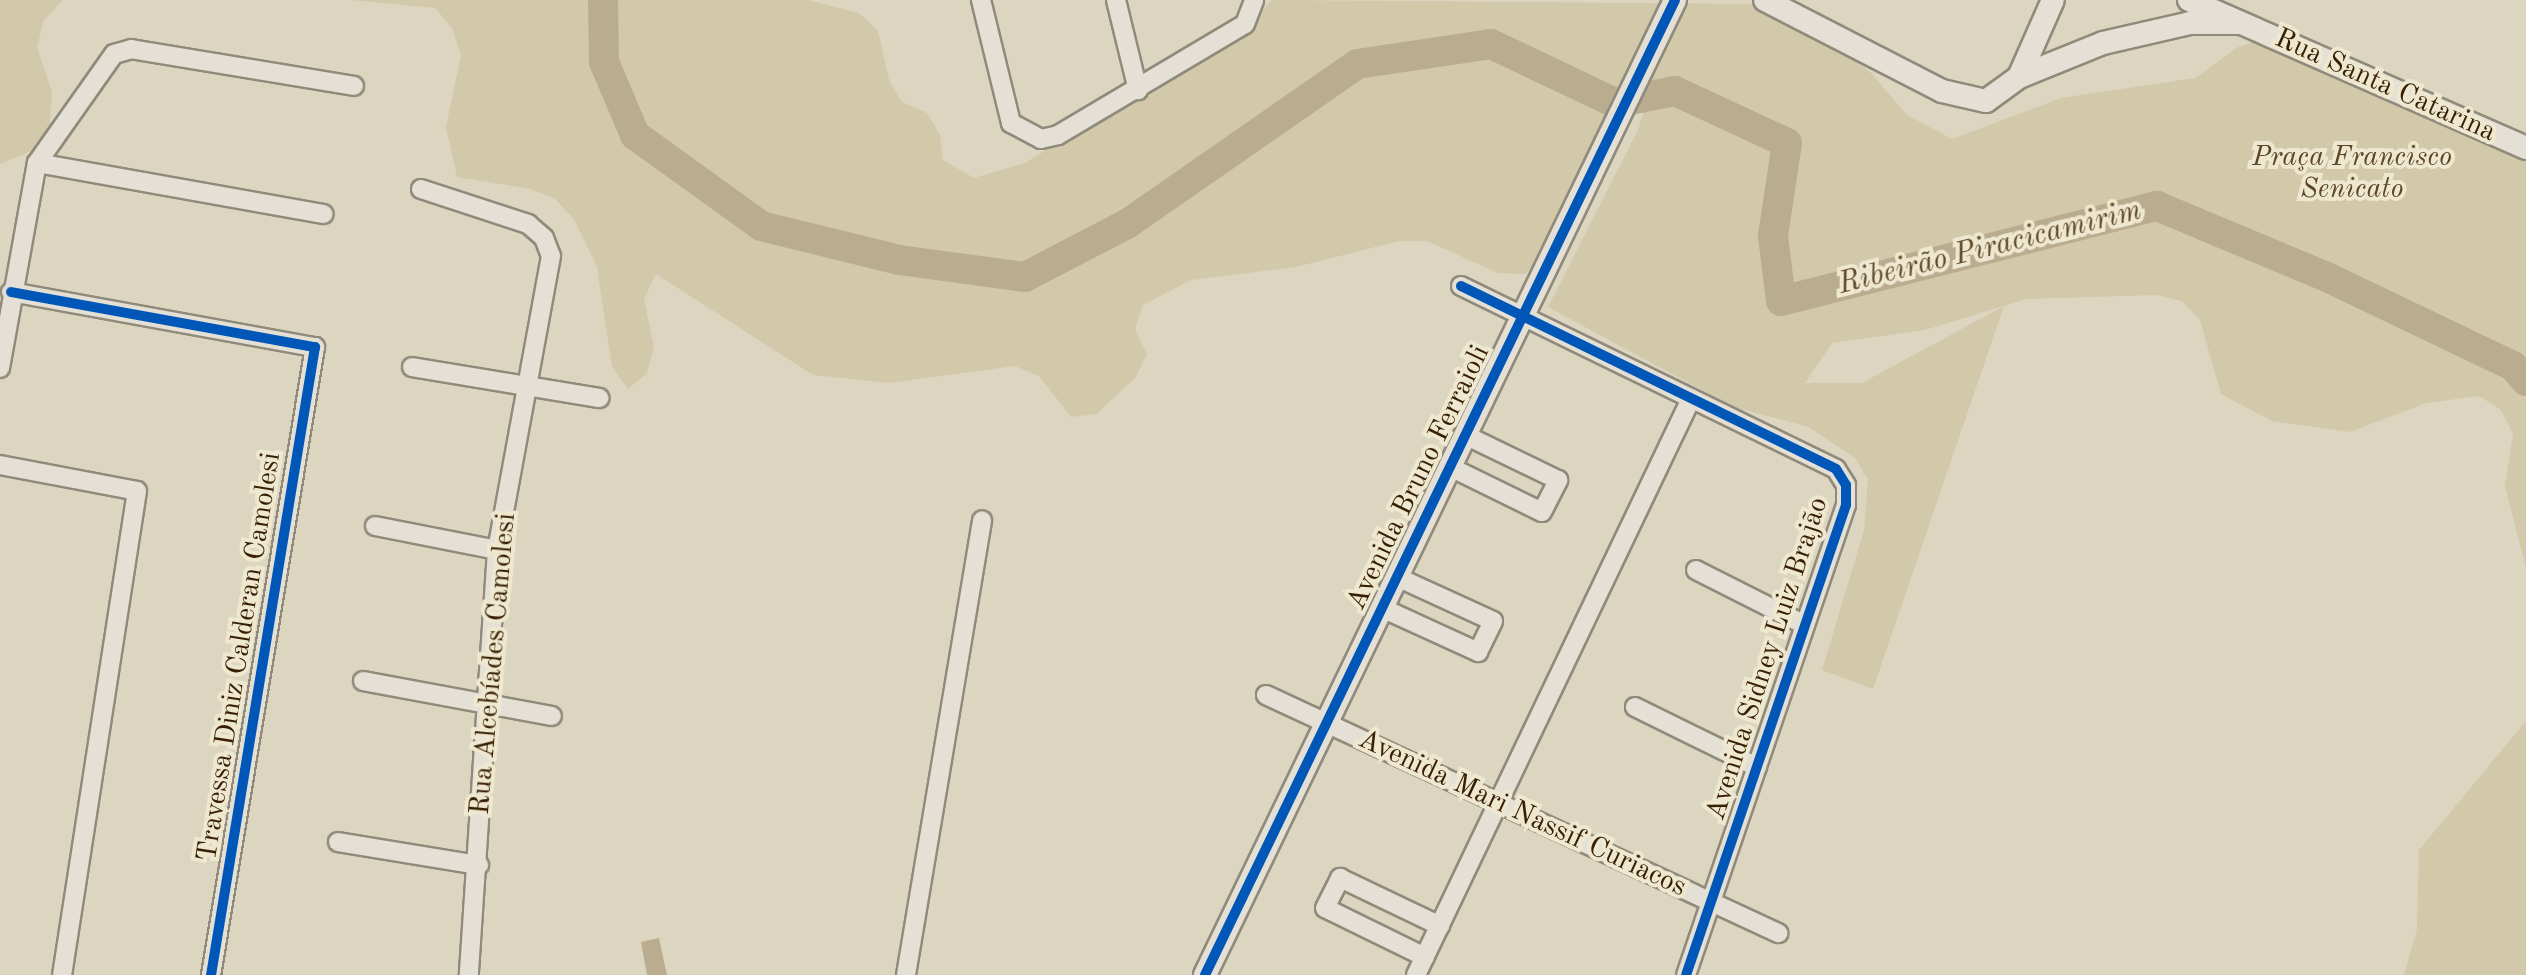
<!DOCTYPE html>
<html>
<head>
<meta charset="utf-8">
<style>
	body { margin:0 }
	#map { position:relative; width:2526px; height:975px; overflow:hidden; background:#dcd6c1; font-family:"Old Standard TT",serif }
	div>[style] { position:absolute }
	.green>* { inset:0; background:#d2c8aa }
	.water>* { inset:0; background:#baad8f }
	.river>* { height:30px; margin:-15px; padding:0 15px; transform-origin:15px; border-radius:15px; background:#baad8f }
	.roads { filter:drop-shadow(2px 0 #908a7a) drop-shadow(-2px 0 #908a7a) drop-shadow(0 2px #908a7a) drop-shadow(0 -2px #908a7a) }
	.minor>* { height:18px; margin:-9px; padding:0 9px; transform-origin:9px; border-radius:9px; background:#e4e0d6 }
	.tertiary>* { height:22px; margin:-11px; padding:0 11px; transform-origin:11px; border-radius:11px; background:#e4e0d6 }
	.cycleway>* { height:10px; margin:-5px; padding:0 5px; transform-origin:5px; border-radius:5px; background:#0057b8 }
	span { translate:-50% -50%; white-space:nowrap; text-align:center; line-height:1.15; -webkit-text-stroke:8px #efe8d0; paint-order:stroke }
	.street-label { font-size:28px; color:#361f03 }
	.park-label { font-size:28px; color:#5b4628; font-style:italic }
	.water-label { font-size:30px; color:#5f4b2c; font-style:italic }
</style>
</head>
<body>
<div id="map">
	<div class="green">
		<i style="clip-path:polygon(0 0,63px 0,44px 20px,37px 47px,52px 92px,48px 144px,0 164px)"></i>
		<i style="clip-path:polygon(351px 0,808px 0,859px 13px,878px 31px,889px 80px,902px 102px,927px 113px,940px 135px,943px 160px,974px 178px,1025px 163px,1252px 22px,1272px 0,1761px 4px,1830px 39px,1871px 73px,1907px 115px,1952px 139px,2061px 98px,2195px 78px,2238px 47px,2263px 39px,2526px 140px,2526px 568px,2505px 486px,2513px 433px,2500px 409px,2479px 396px,2426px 403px,2350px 432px,2272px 421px,2221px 394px,2200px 320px,2182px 301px,2156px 295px,2026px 299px,1925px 330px,1832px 343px,1805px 383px,1862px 383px,2004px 306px,1873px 689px,1822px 670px,1864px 530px,1868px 480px,1855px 458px,1809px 427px,1733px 407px,1548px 307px,1637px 132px,1653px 83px,1630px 71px,1544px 258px,1525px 274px,1498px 273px,1427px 241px,1399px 241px,1296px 267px,1191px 280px,1143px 305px,1135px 329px,1147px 355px,1135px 378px,1096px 414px,1071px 417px,1039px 376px,1015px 366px,889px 383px,813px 375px,656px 274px,644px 299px,654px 347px,647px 373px,628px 389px,612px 367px,597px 267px,574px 219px,555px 199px,531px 189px,457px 177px,446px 127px,461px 55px,452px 28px,435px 8px)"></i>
		<i style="clip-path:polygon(2526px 721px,2526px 975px,2404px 975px,2417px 929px,2419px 850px)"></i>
	</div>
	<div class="water">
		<i style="clip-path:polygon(659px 938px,667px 975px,647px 975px,641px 942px)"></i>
	</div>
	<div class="river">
		<i style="left:603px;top:0;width:62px;rotate:89.1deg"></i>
		<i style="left:604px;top:62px;width:79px;rotate:67deg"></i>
		<i style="left:635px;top:135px;width:155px;rotate:35.8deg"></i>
		<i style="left:761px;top:226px;width:142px;rotate:13.8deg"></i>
		<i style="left:899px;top:260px;width:127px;rotate:7.7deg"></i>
		<i style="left:1025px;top:277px;width:115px;rotate:-27.5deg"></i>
		<i style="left:1127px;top:224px;width:280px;rotate:-34.8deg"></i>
		<i style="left:1357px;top:64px;width:135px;rotate:-8.5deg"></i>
		<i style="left:1491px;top:44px;width:137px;rotate:25.4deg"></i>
		<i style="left:1615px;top:103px;width:61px;rotate:-11.3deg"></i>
		<i style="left:1675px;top:91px;width:123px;rotate:24.9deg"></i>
		<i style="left:1787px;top:143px;width:94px;rotate:98.6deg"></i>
		<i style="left:1773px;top:236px;width:65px;rotate:83deg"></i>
		<i style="left:1781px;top:301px;width:388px;rotate:-14.2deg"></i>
		<i style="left:2157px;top:206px;width:184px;rotate:22.7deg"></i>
		<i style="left:2327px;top:277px;width:206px;rotate:25.6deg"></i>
		<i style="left:2513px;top:366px;width:20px;rotate:49deg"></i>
	</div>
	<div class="roads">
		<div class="minor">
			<i style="left:981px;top:0;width:127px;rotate:76.3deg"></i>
			<i style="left:1011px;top:123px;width:34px;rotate:28deg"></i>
			<i style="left:1041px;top:139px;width:17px;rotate:-13deg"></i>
			<i style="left:1058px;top:135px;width:217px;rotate:-30.7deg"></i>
			<i style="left:1245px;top:24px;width:26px;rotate:-69deg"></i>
			<i style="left:1116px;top:0;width:93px;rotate:76.3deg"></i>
			<i style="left:37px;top:163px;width:291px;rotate:10.1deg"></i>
			<i style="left:421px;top:189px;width:113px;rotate:18.1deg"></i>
			<i style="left:528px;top:224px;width:21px;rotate:41deg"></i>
			<i style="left:544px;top:238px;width:19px;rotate:69deg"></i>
			<i style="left:551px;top:256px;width:299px;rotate:100.4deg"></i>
			<i style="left:497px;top:550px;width:426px;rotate:93.8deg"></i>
			<i style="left:1461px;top:286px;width:417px;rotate:26deg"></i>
			<i style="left:1836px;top:469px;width:19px;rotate:58deg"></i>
			<i style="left:1846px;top:485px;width:20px;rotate:90deg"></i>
			<i style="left:1846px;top:505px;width:496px;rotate:108.8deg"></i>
			<i style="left:11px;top:292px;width:309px;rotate:10.3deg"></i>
			<i style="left:315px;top:347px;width:637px;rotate:99.4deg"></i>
			<i style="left:412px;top:367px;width:190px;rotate:9.4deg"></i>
			<i style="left:0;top:368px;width:208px;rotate:-79.8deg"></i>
			<i style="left:37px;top:163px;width:133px;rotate:-54.8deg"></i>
			<i style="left:114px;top:54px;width:18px;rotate:-16deg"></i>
			<i style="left:131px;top:49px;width:226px;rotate:9.4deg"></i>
			<i style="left:0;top:465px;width:139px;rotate:10.7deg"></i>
			<i style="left:137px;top:491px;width:490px;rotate:98.8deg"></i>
			<i style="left:1450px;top:467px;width:102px;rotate:26.1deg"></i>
			<i style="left:1542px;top:512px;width:36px;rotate:-63deg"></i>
			<i style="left:1558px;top:480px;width:103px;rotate:-154.2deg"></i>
			<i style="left:375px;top:526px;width:124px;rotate:11.1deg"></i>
			<i style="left:1696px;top:570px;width:122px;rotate:26.8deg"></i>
			<i style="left:1382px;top:608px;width:106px;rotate:24.6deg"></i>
			<i style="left:1478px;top:652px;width:34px;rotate:-64deg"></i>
			<i style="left:1493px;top:621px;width:106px;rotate:-155.4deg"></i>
			<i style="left:363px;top:681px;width:192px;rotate:10.5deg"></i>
			<i style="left:1266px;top:695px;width:565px;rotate:24.93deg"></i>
			<i style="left:1635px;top:707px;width:136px;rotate:26.2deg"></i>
			<i style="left:338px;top:842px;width:143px;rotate:9.3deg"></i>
			<i style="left:1425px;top:957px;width:111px;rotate:-153.9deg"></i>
			<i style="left:1325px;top:908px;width:34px;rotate:-63deg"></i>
			<i style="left:1340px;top:878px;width:111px;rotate:25.6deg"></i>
			<i style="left:906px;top:975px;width:461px;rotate:-80.5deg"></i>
			<i style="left:1416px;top:975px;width:638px;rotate:-64.48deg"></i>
		</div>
		<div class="tertiary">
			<i style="left:1765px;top:0;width:199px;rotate:27.2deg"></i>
			<i style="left:1942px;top:91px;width:45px;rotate:12.8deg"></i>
			<i style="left:1986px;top:101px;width:41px;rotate:-36deg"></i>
			<i style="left:2019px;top:77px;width:91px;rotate:-22deg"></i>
			<i style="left:2103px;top:43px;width:89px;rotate:-12.9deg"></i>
			<i style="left:2190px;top:23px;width:49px"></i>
			<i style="left:2189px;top:0;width:368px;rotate:23.7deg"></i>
			<i style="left:2019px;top:77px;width:84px;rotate:-66.2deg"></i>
			<i style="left:1205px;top:975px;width:1082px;rotate:-64.26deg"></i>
		</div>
	</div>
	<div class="cycleway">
		<i style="left:1461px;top:286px;width:417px;rotate:26deg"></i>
		<i style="left:1836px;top:469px;width:19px;rotate:58deg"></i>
		<i style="left:1846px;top:485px;width:20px;rotate:90deg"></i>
		<i style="left:1846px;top:505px;width:496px;rotate:108.8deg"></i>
		<i style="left:11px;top:292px;width:309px;rotate:10.3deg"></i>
		<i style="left:315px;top:347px;width:637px;rotate:99.4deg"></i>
		<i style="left:1205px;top:975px;width:1082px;rotate:-64.26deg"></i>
	</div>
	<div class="street-label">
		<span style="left:2385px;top:86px;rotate:24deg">Rua Santa Catarina</span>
		<span style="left:1419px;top:478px;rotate:-64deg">Avenida Bruno Ferraioli</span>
		<span style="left:240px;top:657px;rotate:-81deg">Travessa Diniz Calderan Camolesi</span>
		<span style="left:1768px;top:659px;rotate:-72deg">Avenida Sidney Luiz Brajão</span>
		<span style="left:494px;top:664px;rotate:-85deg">Rua Alcebíades Camolesi</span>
		<span style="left:1522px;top:814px;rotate:25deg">Avenida Mari Nassif Curiacos</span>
	</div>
	<div class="park-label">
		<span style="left:2352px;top:174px">Praça Francisco<br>Senicato</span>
	</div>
	<div class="water-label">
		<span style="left:1990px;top:248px;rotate:-14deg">Ribeirão Piracicamirim</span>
	</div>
</div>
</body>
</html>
